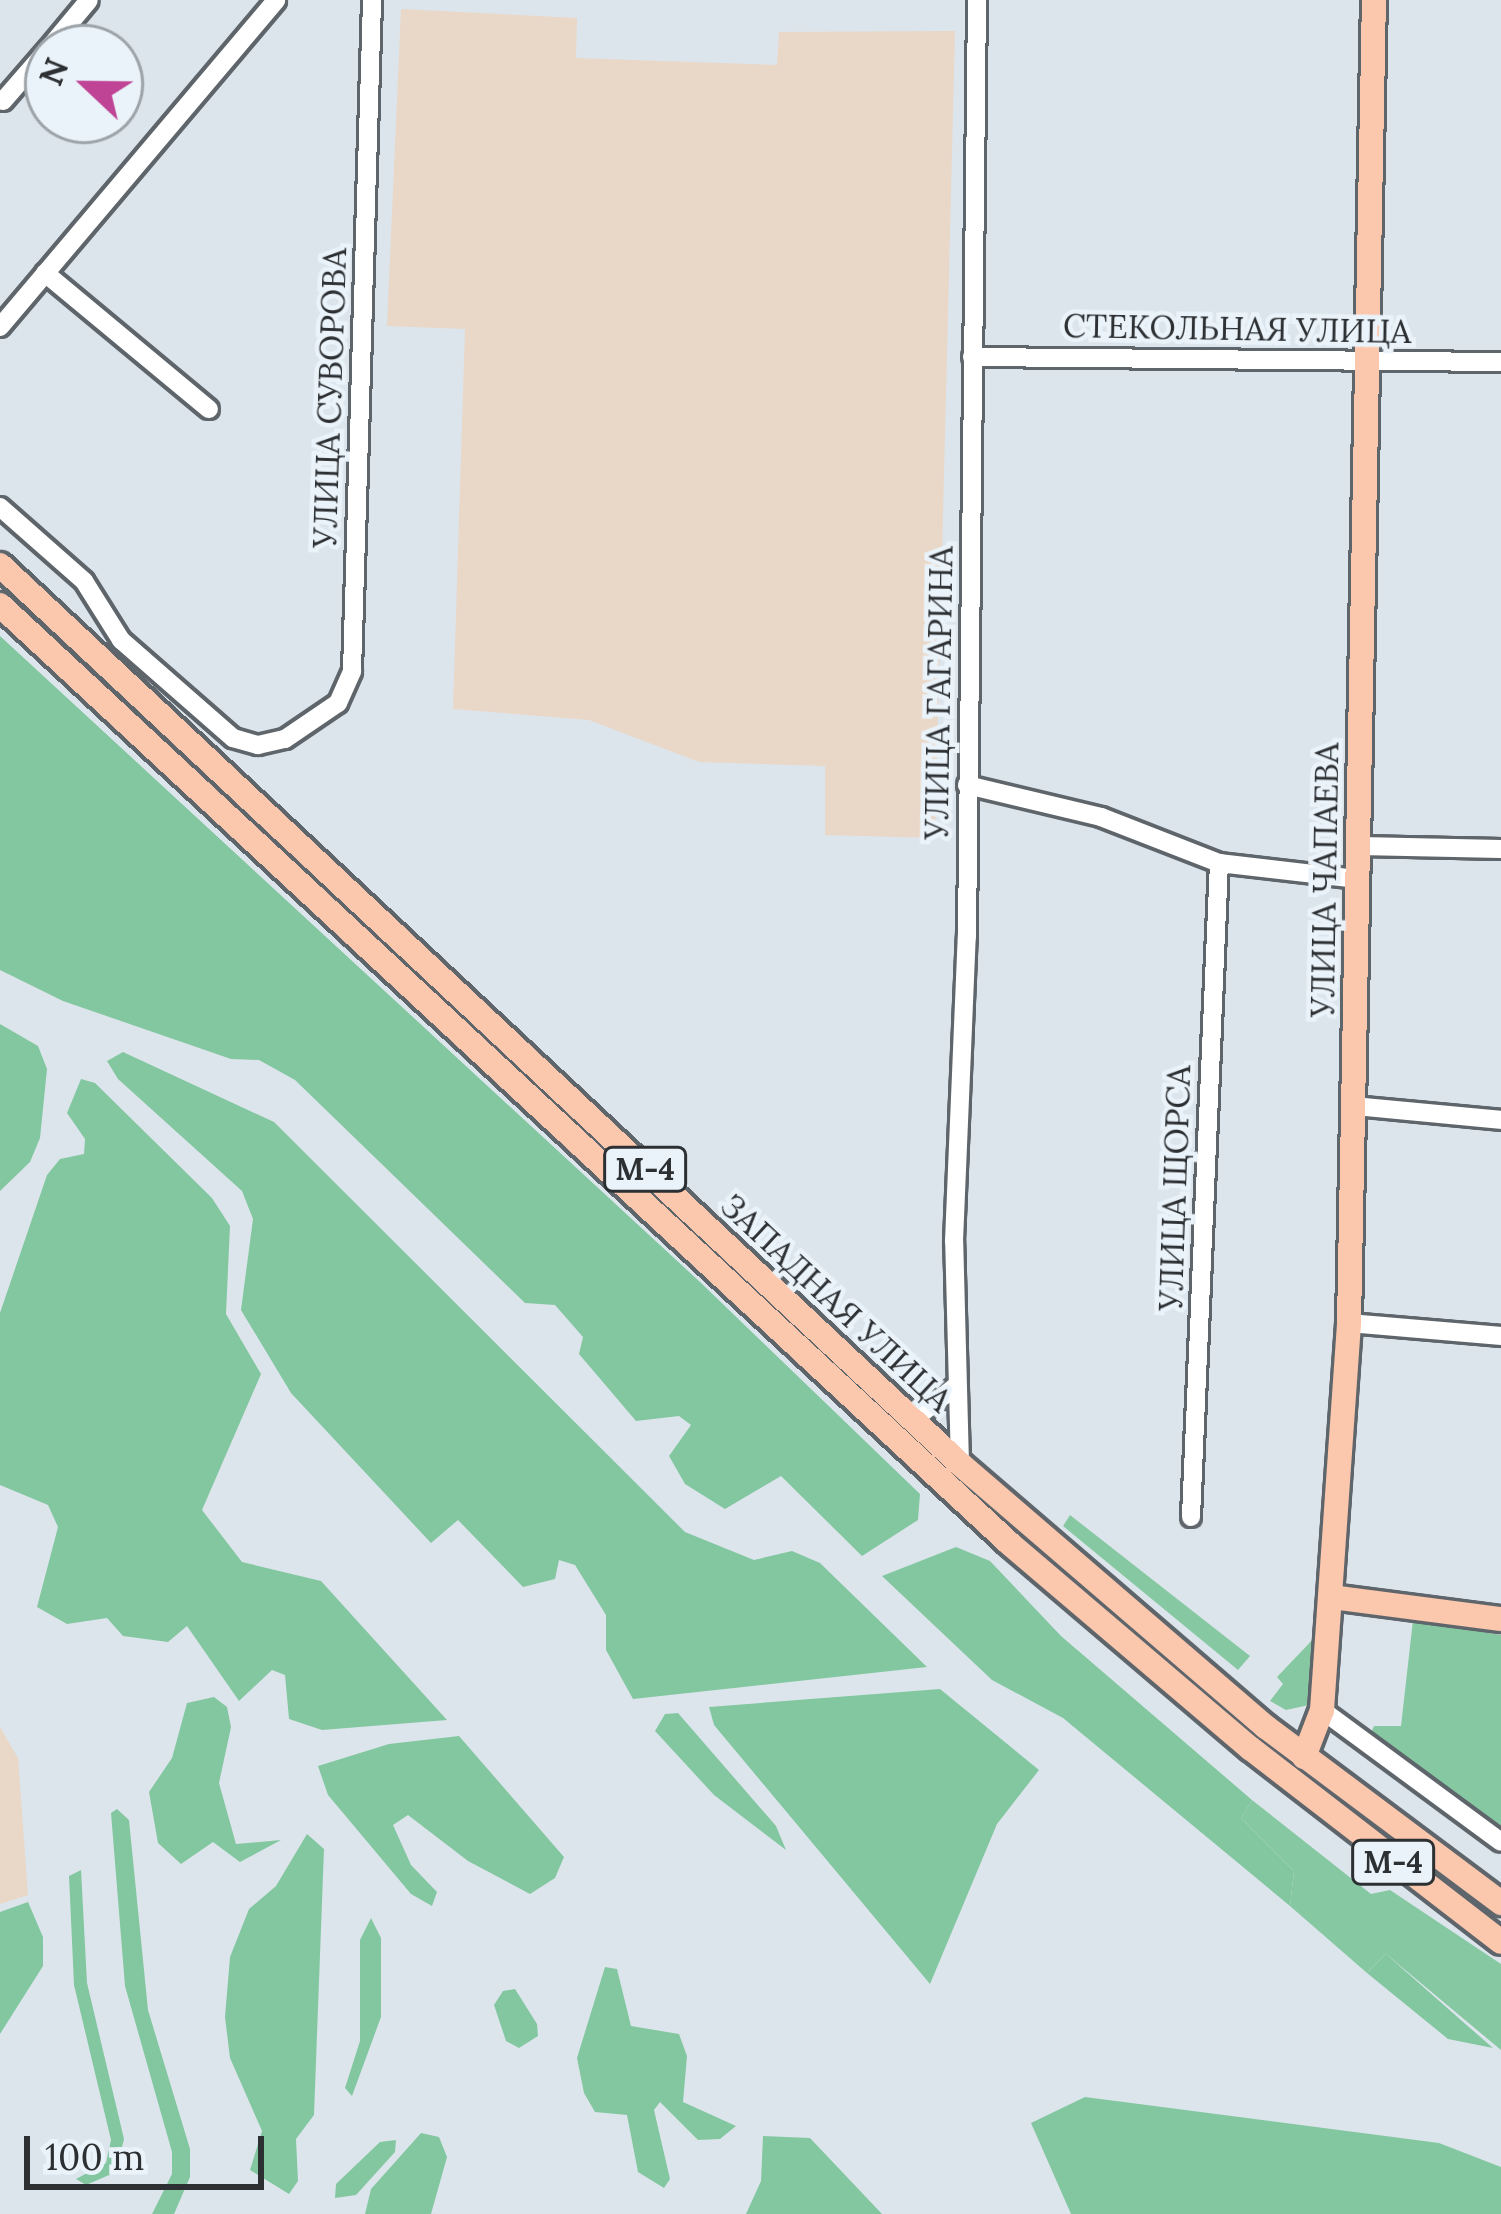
<!DOCTYPE html>
<html>
<head>
<meta charset="utf-8">
<style>
	body { margin:0 }
	#map { position:relative; width:1501px; height:2214px; overflow:hidden; background:#dde5ec; font-family:Lora,serif }
	div>[style] { position:absolute }
	.industrial>* { inset:0; background:#e9d7c7 }
	.green>* { inset:0; background:#86c8a2 }
	.forest>* { inset:0; background:#83c7a0 }
	.roads { filter:drop-shadow(3px 0 #5e656b) drop-shadow(-3px 0 #5e656b) drop-shadow(0 3px #5e656b) drop-shadow(0 -3px #5e656b) }
	.minor>* { height:18px; margin:-9px; padding:0 9px; transform-origin:9px; border-radius:9px; background:#fff }
	.major>* { height:24px; margin:-12px; padding:0 12px; transform-origin:12px; border-radius:12px; background:#fbc7ad }
	span { translate:-50% -50%; white-space:nowrap; text-align:center; line-height:1.15; -webkit-text-stroke:9px #eaf3fa; paint-order:stroke }
	.shield-label span { padding:3px 9px; background:#eaf3fa; border:3px solid; border-radius:9px; -webkit-text-stroke-width:0 }
	.shield-label { font-size:30px; color:#2d3033; font-weight:700 }
	.street-label { font-size:33px; color:#2d3033 }
	.north { position:absolute; left:24px; top:24px; width:120px; height:120px; box-sizing:border-box; background:#eaf3fa; border:3px solid #9ea5aa; border-radius:50%; rotate:292deg; font-size:33px; font-weight:700; line-height:48px; text-align:center; color:#2d3033 }
	.north::after { content:''; display:block; margin:auto; width:42px; height:54px; background:#c04495; clip-path:polygon(50% 0,100% 100%,50% 72%,0 100%) }
	.scale { position:absolute; left:24px; top:2136px; width:240px; height:54px; box-sizing:border-box; border:6px solid #2d3033; border-top:0; padding-left:15px; font-size:36px; line-height:42px; white-space:nowrap; color:#2d3033; -webkit-text-stroke:9px #eaf3fa; paint-order:stroke }
</style>
</head>
<body>
<div id="map">
	<div class="industrial">
		<i style="clip-path:polygon(401px 9px,577px 18px,576px 58px,777px 65px,779px 32px,955px 31px,935px 838px,825px 835px,825px 766px,699px 762px,589px 720px,453px 709px,465px 329px,387px 326px)"></i>
		<i style="clip-path:polygon(0 1727px,18px 1758px,28px 1895px,0 1904px)"></i>
	</div>
	<div class="green">
		<i style="clip-path:polygon(1070px 1515px,1250px 1656px,1238px 1670px,1063px 1526px)"></i>
		<i style="clip-path:polygon(1413px 1620px,1501px 1635px,1501px 1828px,1370px 1736px,1374px 1726px,1401px 1726px)"></i>
		<i style="clip-path:polygon(1319px 1633px,1309px 1705px,1286px 1710px,1270px 1701px,1283px 1684px,1277px 1677px)"></i>
		<i style="clip-path:polygon(1252px 1800px,1371px 1894px,1390px 1890px,1501px 1964px,1501px 2050px,1386px 1954px,1367px 1973px,1290px 1906px,1294px 1871px,1241px 1818px)"></i>
	</div>
	<div class="forest">
		<i style="clip-path:polygon(0 636px,700px 1282px,920px 1494px,918px 1520px,862px 1556px,781px 1476px,725px 1509px,685px 1484px,669px 1456px,691px 1425px,679px 1416px,636px 1421px,579px 1354px,583px 1337px,555px 1305px,525px 1303px,295px 1080px,259px 1060px,231px 1059px,63px 1001px,0 970px)"></i>
		<i style="clip-path:polygon(0 1024px,38px 1046px,47px 1069px,40px 1138px,30px 1162px,0 1191px)"></i>
		<i style="clip-path:polygon(123px 1052px,274px 1122px,685px 1532px,754px 1560px,792px 1551px,820px 1563px,927px 1667px,633px 1699px,606px 1650px,606px 1615px,575px 1565px,559px 1560px,555px 1579px,523px 1587px,458px 1520px,431px 1543px,291px 1393px,241px 1310px,253px 1219px,242px 1191px,118px 1079px,107px 1061px)"></i>
		<i style="clip-path:polygon(81px 1079px,95px 1083px,212px 1198px,230px 1226px,226px 1314px,261px 1374px,202px 1510px,242px 1562px,321px 1581px,447px 1720px,322px 1730px,289px 1719px,285px 1675px,272px 1670px,239px 1701px,187px 1626px,168px 1642px,123px 1636px,107px 1618px,67px 1624px,37px 1607px,58px 1527px,48px 1505px,0 1485px,0 1313px,47px 1175px,60px 1159px,84px 1154px,85px 1139px,67px 1113px)"></i>
		<i style="clip-path:polygon(956px 1547px,990px 1561px,1061px 1636px,1252px 1800px,1241px 1818px,1294px 1871px,1290px 1906px,1063px 1718px,992px 1680px,882px 1576px)"></i>
		<i style="clip-path:polygon(940px 1689px,1039px 1770px,997px 1824px,930px 1984px,714px 1725px,709px 1707px)"></i>
		<i style="clip-path:polygon(214px 1697px,227px 1707px,231px 1727px,219px 1783px,236px 1844px,281px 1840px,240px 1862px,213px 1842px,181px 1864px,158px 1843px,149px 1792px,172px 1758px,187px 1703px)"></i>
		<i style="clip-path:polygon(678px 1713px,776px 1826px,786px 1850px,714px 1795px,655px 1731px,665px 1714px)"></i>
		<i style="clip-path:polygon(459px 1736px,564px 1857px,555px 1878px,530px 1894px,468px 1861px,408px 1815px,393px 1825px,411px 1865px,437px 1892px,432px 1906px,411px 1894px,328px 1795px,318px 1766px,389px 1744px)"></i>
		<i style="clip-path:polygon(117px 1809px,129px 1820px,148px 2010px,190px 2149px,190px 2177px,174px 2214px,152px 2214px,172px 2174px,172px 2152px,125px 1986px,111px 1813px)"></i>
		<i style="clip-path:polygon(307px 1834px,324px 1849px,314px 2115px,296px 2139px,298px 2181px,289px 2194px,250px 2170px,262px 2131px,230px 2058px,225px 2017px,230px 1957px,249px 1909px,276px 1886px)"></i>
		<i style="clip-path:polygon(81px 1870px,87px 1983px,124px 2139px,116px 2172px,86px 2185px,76px 2179px,106px 2163px,111px 2140px,74px 1985px,69px 1876px)"></i>
		<i style="clip-path:polygon(28px 1902px,43px 1937px,43px 1966px,0 2034px,0 1912px)"></i>
		<i style="clip-path:polygon(371px 1918px,381px 1938px,381px 2017px,352px 2096px,345px 2088px,360px 2041px,360px 1940px)"></i>
		<i style="clip-path:polygon(1386px 1954px,1462px 2021px,1493px 2048px,1448px 2039px,1367px 1973px)"></i>
		<i style="clip-path:polygon(605px 1967px,617px 1969px,631px 2026px,679px 2034px,687px 2056px,683px 2102px,736px 2126px,720px 2139px,698px 2140px,660px 2102px,654px 2110px,670px 2179px,664px 2188px,638px 2172px,627px 2115px,595px 2112px,584px 2093px,577px 2058px)"></i>
		<i style="clip-path:polygon(515px 1989px,537px 2024px,538px 2036px,519px 2048px,506px 2041px,494px 2005px,503px 1991px)"></i>
		<i style="clip-path:polygon(1085px 2097px,1439px 2143px,1501px 2167px,1501px 2214px,1071px 2214px,1031px 2123px)"></i>
		<i style="clip-path:polygon(421px 2133px,439px 2137px,447px 2157px,431px 2214px,365px 2214px,371px 2189px)"></i>
		<i style="clip-path:polygon(763px 2136px,810px 2138px,882px 2214px,746px 2214px,761px 2181px)"></i>
		<i style="clip-path:polygon(396px 2140px,395px 2152px,356px 2195px,335px 2198px,336px 2184px,380px 2142px)"></i>
	</div>
	<div class="roads">
		<div class="minor">
			<i style="left:49px;top:48px;width:62px;rotate:-50.2deg"></i>
			<i style="left:3px;top:101px;width:69px;rotate:-49.1deg"></i>
			<i style="left:45px;top:273px;width:213px;rotate:39.7deg"></i>
			<i style="left:0;top:327px;width:428px;rotate:-49.8deg"></i>
			<i style="left:972px;top:357px;width:529px;rotate:0.54deg"></i>
			<i style="left:0;top:507px;width:112px;rotate:41.4deg"></i>
			<i style="left:84px;top:581px;width:70px;rotate:57.9deg"></i>
			<i style="left:121px;top:640px;width:149px;rotate:41.2deg"></i>
			<i style="left:233px;top:738px;width:26px;rotate:16deg"></i>
			<i style="left:258px;top:745px;width:28px;rotate:-13deg"></i>
			<i style="left:285px;top:739px;width:64px;rotate:-34.2deg"></i>
			<i style="left:338px;top:703px;width:35px;rotate:-66deg"></i>
			<i style="left:352px;top:671px;width:671px;rotate:-88.29deg"></i>
			<i style="left:967px;top:785px;width:138px;rotate:13.4deg"></i>
			<i style="left:1101px;top:817px;width:127px;rotate:21.3deg"></i>
			<i style="left:1219px;top:863px;width:140px;rotate:6.6deg"></i>
			<i style="left:1360px;top:846px;width:141px;rotate:1.2deg"></i>
			<i style="left:1354px;top:1106px;width:148px;rotate:5.4deg"></i>
			<i style="left:1349px;top:1323px;width:153px;rotate:4.9deg"></i>
			<i style="left:912px;top:1421px;width:56px;rotate:-38.5deg"></i>
			<i style="left:960px;top:1464px;width:223px;rotate:-91.5deg"></i>
			<i style="left:954px;top:1241px;width:304px;rotate:-87.6deg"></i>
			<i style="left:967px;top:937px;width:937px;rotate:-89.39deg"></i>
			<i style="left:1191px;top:1517px;width:655px;rotate:-87.55deg"></i>
			<i style="left:1322px;top:1710px;width:222px;rotate:36.4deg"></i>
		</div>
		<div class="major">
			<i style="left:0;top:565px;width:1315px;rotate:43.12deg"></i>
			<i style="left:960px;top:1464px;width:403px;rotate:40.7deg"></i>
			<i style="left:1266px;top:1727px;width:294px;rotate:36.8deg"></i>
			<i style="left:0;top:605px;width:1379px;rotate:42.91deg"></i>
			<i style="left:1010px;top:1544px;width:315px;rotate:40.4deg"></i>
			<i style="left:1250px;top:1748px;width:317px;rotate:37.7deg"></i>
			<i style="left:1331px;top:1597px;width:171px;rotate:7.4deg"></i>
			<i style="left:1304px;top:1757px;width:50px;rotate:-69deg"></i>
			<i style="left:1322px;top:1710px;width:388px;rotate:-86deg"></i>
			<i style="left:1349px;top:1323px;width:1323px;rotate:-88.92deg"></i>
		</div>
	</div>
	<div class="shield-label">
		<span style="left:645px;top:1169px">М-4</span>
		<span style="left:1393px;top:1862px">М-4</span>
	</div>
	<div class="street-label">
		<span style="left:1237px;top:329px;rotate:1deg">СТЕКОЛЬНАЯ УЛИЦА</span>
		<span style="left:330px;top:398px;rotate:-88deg">УЛИЦА СУВОРОВА</span>
		<span style="left:939px;top:693px;rotate:-89deg">УЛИЦА ГАГАРИНА</span>
		<span style="left:1325px;top:880px;rotate:-89deg">УЛИЦА ЧАПАЕВА</span>
		<span style="left:1175px;top:1188px;rotate:-88deg">УЛИЦА ЩОРСА</span>
		<span style="left:836px;top:1303px;rotate:43deg">ЗАПАДНАЯ УЛИЦА</span>
	</div>
	<div class="north">N</div>
	<div class="scale">100 m</div>
</div>
</body>
</html>
